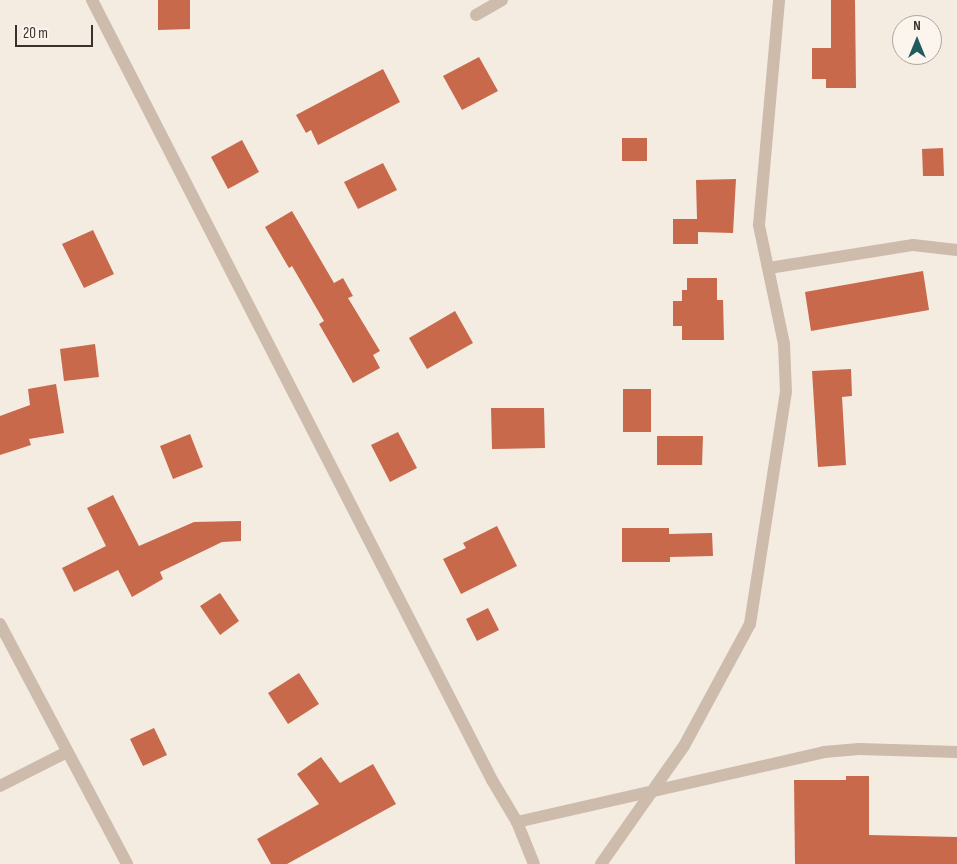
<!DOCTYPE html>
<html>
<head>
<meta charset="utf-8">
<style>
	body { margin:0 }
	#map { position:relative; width:957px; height:864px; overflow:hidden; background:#f4ebe1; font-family:"Sofia Sans Condensed",sans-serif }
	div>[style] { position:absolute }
	.building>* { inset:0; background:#c8694b }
	.minor>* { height:12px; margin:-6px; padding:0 6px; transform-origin:6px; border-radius:6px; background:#cdbbac }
	.tertiary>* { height:12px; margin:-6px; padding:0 6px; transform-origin:6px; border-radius:6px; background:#cdbbac }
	span { translate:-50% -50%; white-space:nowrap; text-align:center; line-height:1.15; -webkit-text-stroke:5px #fbf5ee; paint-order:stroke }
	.north { position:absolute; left:892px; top:15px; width:50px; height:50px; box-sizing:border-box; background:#fbf5ee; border:1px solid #aea6a0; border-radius:50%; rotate:0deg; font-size:14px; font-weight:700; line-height:20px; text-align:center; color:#3b302b }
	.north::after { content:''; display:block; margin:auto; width:18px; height:22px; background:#1f5a5e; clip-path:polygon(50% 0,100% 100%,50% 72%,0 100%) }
	.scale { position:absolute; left:15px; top:25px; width:78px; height:22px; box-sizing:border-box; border:2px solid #3b302b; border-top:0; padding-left:6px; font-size:15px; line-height:18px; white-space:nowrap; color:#3b302b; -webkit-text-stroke:4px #fbf5ee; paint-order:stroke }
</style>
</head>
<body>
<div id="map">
	<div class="building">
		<i style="clip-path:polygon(158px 0,190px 0,190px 29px,158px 30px)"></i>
		<i style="clip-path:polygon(831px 0,855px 0,856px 88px,826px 88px,826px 79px,812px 79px,812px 48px,831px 48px)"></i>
		<i style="clip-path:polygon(479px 57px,498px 91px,462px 110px,443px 76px)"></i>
		<i style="clip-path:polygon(383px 69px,400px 102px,318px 145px,311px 130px,306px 133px,296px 115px)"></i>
		<i style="clip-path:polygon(622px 138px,647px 138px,647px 161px,622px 161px)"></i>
		<i style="clip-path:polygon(242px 140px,259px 172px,228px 189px,211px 157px)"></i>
		<i style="clip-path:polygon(943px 148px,944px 176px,923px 176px,922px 149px)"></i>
		<i style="clip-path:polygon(383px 163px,397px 190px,358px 209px,344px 182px)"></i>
		<i style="clip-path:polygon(736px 179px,733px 233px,698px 232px,698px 244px,673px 244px,673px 219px,697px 219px,696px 180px)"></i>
		<i style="clip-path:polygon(292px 211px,334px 283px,343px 278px,353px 296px,348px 298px,380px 351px,373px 355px,380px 368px,353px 383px,319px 324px,324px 321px,292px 266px,289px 268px,265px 227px)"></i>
		<i style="clip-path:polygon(93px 230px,114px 274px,84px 288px,62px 244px)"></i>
		<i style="clip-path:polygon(923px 271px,929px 310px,811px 331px,805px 292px)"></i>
		<i style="clip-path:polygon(687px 278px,717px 278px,717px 300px,723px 300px,724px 340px,682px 340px,682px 326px,673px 326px,673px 301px,682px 301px,682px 290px,687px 290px)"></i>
		<i style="clip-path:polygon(455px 311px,473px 343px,427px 369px,409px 338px)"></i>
		<i style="clip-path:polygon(95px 344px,99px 377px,64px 381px,60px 349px)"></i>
		<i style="clip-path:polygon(851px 369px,852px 396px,842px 397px,846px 465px,818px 467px,812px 371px)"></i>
		<i style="clip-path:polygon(56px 384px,64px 433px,29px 439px,31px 445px,0 455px,0 416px,30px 405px,28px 389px)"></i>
		<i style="clip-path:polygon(623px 389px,651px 389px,651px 432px,623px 432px)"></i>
		<i style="clip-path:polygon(491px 408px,544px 408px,545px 448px,492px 449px)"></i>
		<i style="clip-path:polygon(398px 432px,417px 468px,390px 482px,371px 445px)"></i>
		<i style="clip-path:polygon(190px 434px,203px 467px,173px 479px,160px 446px)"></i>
		<i style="clip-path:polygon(657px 436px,703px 436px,702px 465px,657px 465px)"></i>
		<i style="clip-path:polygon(113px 495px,139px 546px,194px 522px,241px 521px,241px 541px,222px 542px,160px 572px,163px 579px,132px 597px,118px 570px,74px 592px,62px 568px,106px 546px,87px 508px)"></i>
		<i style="clip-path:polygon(497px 526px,517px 566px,461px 594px,443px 559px,466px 548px,463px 543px)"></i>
		<i style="clip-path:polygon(622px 528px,669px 528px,669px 534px,712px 533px,713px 556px,670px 557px,670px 562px,622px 562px)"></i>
		<i style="clip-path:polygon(220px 593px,239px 621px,220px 635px,200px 606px)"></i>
		<i style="clip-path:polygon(488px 608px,499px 630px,477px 641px,466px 619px)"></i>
		<i style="clip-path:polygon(299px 673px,319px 704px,288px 724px,268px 693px)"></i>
		<i style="clip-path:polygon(154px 728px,167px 755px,143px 766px,130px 739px)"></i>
		<i style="clip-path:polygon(321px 757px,340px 783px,373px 764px,396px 804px,287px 864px,271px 864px,257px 839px,319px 804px,297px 774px)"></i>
		<i style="clip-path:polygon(846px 776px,869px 776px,869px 835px,957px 837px,957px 864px,795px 864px,794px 780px,846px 780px)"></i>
	</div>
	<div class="minor">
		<i style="left:476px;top:15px;width:30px;rotate:-30deg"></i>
		<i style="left:769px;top:268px;width:146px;rotate:-9.1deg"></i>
		<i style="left:913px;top:245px;width:44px;rotate:6.5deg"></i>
		<i style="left:0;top:624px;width:272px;rotate:62.1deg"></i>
		<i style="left:0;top:786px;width:75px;rotate:-26.9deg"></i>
		<i style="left:517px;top:822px;width:315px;rotate:-12.8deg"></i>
		<i style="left:824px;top:752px;width:35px;rotate:-5deg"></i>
		<i style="left:859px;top:749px;width:98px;rotate:1.8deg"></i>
		<i style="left:601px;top:864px;width:144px;rotate:-54.9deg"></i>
		<i style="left:684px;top:746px;width:139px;rotate:-61.6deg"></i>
		<i style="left:750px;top:624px;width:235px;rotate:-81.2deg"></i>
		<i style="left:786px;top:392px;width:48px;rotate:-92.4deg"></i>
		<i style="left:784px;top:344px;width:122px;rotate:-101.9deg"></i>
		<i style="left:759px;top:225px;width:226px;rotate:-84.9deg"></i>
	</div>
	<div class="tertiary">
		<i style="left:92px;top:0;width:877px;rotate:62.85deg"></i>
		<i style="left:492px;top:780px;width:49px;rotate:59.2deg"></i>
		<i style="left:517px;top:822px;width:45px;rotate:68deg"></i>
	</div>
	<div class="north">N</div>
	<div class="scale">20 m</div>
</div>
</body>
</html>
